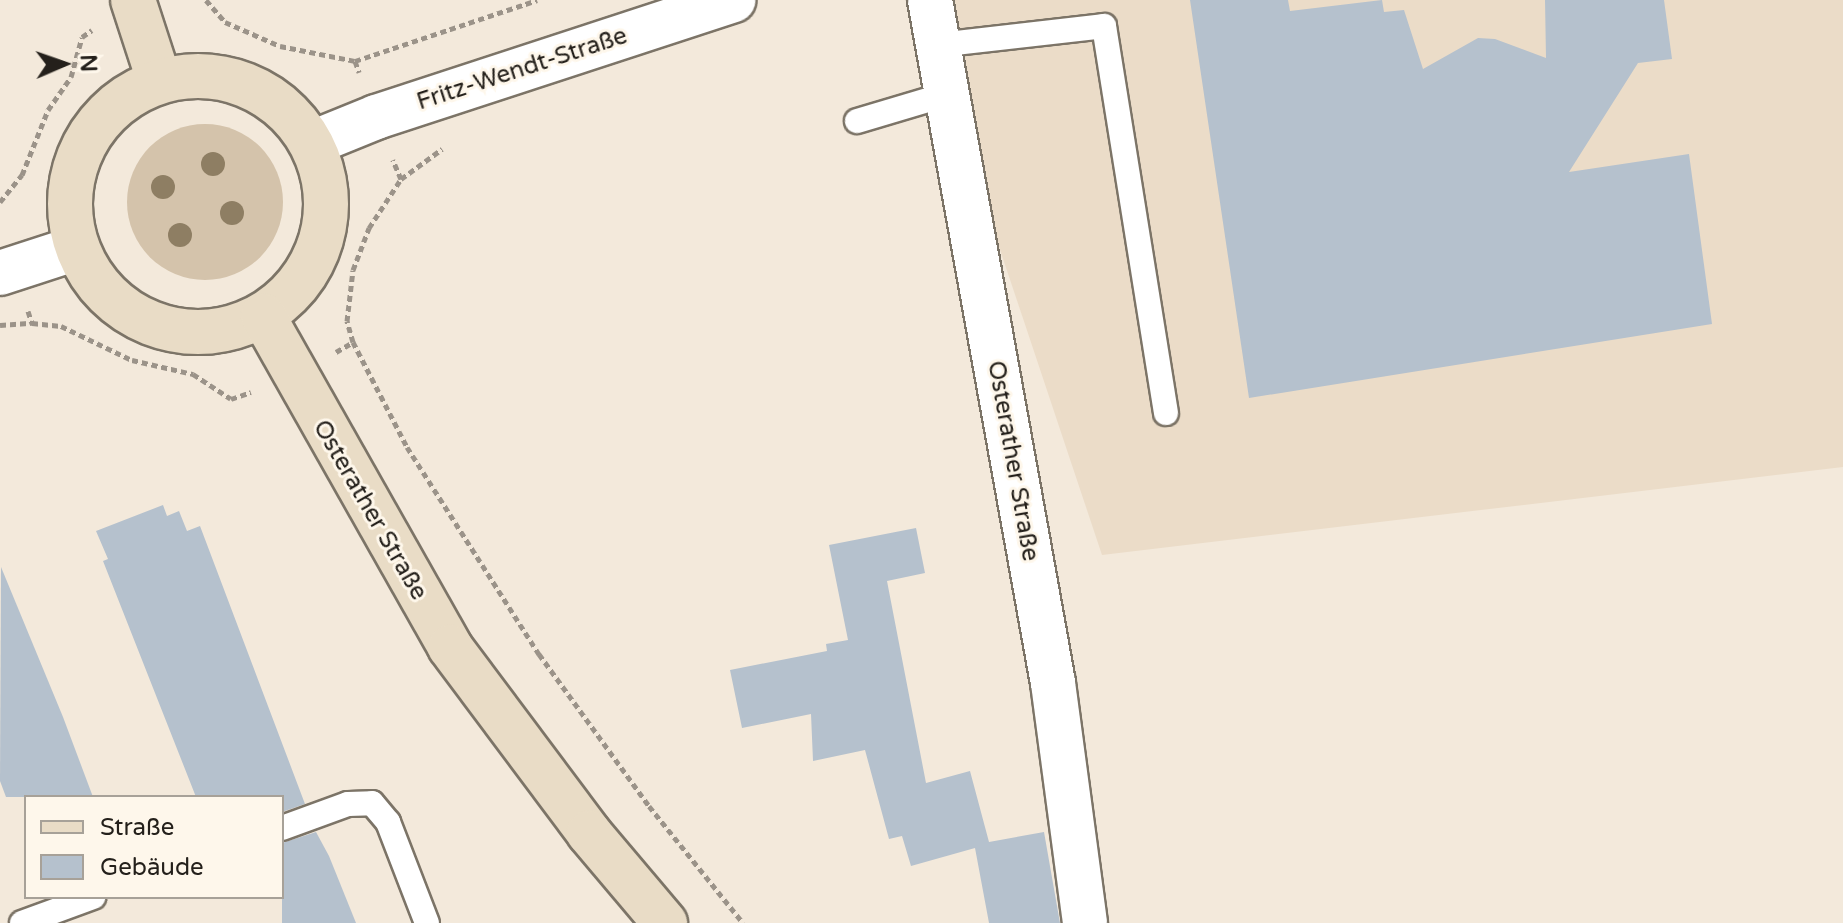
<!DOCTYPE html>
<html>
<head>
<meta charset="utf-8">
<style>
	body { margin:0 }
	#map { position:relative; width:1843px; height:923px; overflow:hidden; background:#f3e9db; font-family:"Varela Round",sans-serif }
	div>[style] { position:absolute }
	.built>* { inset:0; background:#ebdcc8 }
	.green>* { inset:0; background:#d4c3ab }
	.round { border-radius:50% }
	.building>* { inset:0; background:#b5c1cd }
	.path>* { height:5px; margin-top:-2.5px; transform-origin:0; background:repeating-linear-gradient(90deg,#9b9389 0 6px,transparent 0 10px) }
	.roads { filter:drop-shadow(2px 0 #7c7467) drop-shadow(-2px 0 #7c7467) drop-shadow(0 2px #7c7467) drop-shadow(0 -2px #7c7467) }
	.lane>* { height:24px; margin:-12px; padding:0 12px; transform-origin:12px; border-radius:12px; background:#fff }
	.street>* { height:44px; margin:-22px; padding:0 22px; transform-origin:22px; border-radius:22px; background:#fff }
	.secondary>* { height:44px; margin:-22px; padding:0 22px; transform-origin:22px; border-radius:22px; background:#e9dcc6 }
	.secondary>.ring { margin:-22px; padding:0; box-sizing:content-box; background:none; border:44px solid #e9dcc6; border-radius:50% }
	.trees>* { width:24px; height:24px; margin:-12px; border-radius:50%; background:#8e7e63 }
	span { translate:-50% -50%; white-space:nowrap; text-align:center; line-height:1.15; -webkit-text-stroke:6px #fef7eb; paint-order:stroke }
	.street-label { font-size:24px; color:#24201b }
	.legend { position:absolute; left:24px; top:795px; width:260px; height:104px; box-sizing:border-box; background:#fef7eb; border:2px solid #a7a198; margin:0; padding:10px 14px; list-style:none; font-size:24px; color:#24201b }
	.legend li { display:flex; align-items:center; gap:16px; height:40px }
	.legend b { width:40px; border:2px solid #a7a198 }
	.north { position:absolute; left:24px; top:24px; width:80px; height:80px; -webkit-text-stroke:6px #fef7eb; paint-order:stroke; rotate:88deg; font-size:22px; font-weight:700; line-height:32px; text-align:center; color:#24201b }
	.north::after { content:''; display:block; margin:auto; width:28px; height:36px; background:#24201b; clip-path:polygon(50% 0,100% 100%,50% 72%,0 100%) }
</style>
</head>
<body>
<div id="map">
	<div class="built">
		<i style="clip-path:polygon(930px 0,1843px 0,1843px 467px,1102px 555px,948px 94px)"></i>
	</div>
	<div class="green">
		<i class="round" style="left:127px;top:124px;width:156px;height:156px"></i>
	</div>
	<div class="building">
		<i style="clip-path:polygon(1190px 0,1288px 0,1290px 11px,1382px 0,1384px 12px,1404px 10px,1423px 69px,1478px 38px,1495px 39px,1546px 58px,1545px 0,1664px 0,1672px 59px,1638px 63px,1569px 172px,1689px 154px,1712px 324px,1249px 398px)"></i>
		<i style="clip-path:polygon(163px 505px,167px 516px,179px 511px,187px 531px,200px 526px,305px 804px,282px 812px,282px 797px,196px 797px,103px 561px,108px 559px,96px 531px)"></i>
		<i style="clip-path:polygon(916px 528px,925px 573px,887px 581px,926px 783px,970px 771px,989px 842px,1044px 832px,1060px 923px,989px 923px,975px 848px,911px 866px,902px 836px,889px 839px,865px 750px,813px 761px,811px 714px,742px 728px,730px 670px,827px 651px,826px 644px,848px 640px,829px 545px)"></i>
		<i style="clip-path:polygon(1px 567px,63px 717px,93px 797px,6px 797px,0 781px)"></i>
		<i style="clip-path:polygon(316px 832px,329px 856px,356px 923px,282px 923px,282px 843px)"></i>
	</div>
	<div class="path">
		<i style="left:206px;top:0;width:29px;rotate:49deg"></i>
		<i style="left:225px;top:22px;width:60px;rotate:23.6deg"></i>
		<i style="left:280px;top:46px;width:76px;rotate:11.3deg"></i>
		<i style="left:355px;top:61px;width:192px;rotate:-18.5deg"></i>
		<i style="left:355px;top:61px;width:12px;rotate:70deg"></i>
		<i style="left:401px;top:179px;width:51px;rotate:-36.2deg"></i>
		<i style="left:0;top:202px;width:35px;rotate:-51deg"></i>
		<i style="left:22px;top:175px;width:70px;rotate:-68.2deg"></i>
		<i style="left:48px;top:110px;width:40px;rotate:-55.1deg"></i>
		<i style="left:71px;top:77px;width:41px;rotate:-74.6deg"></i>
		<i style="left:82px;top:37px;width:12px;rotate:-35deg"></i>
		<i style="left:28px;top:311px;width:13px;rotate:72deg"></i>
		<i style="left:32px;top:323px;width:29px;rotate:6deg"></i>
		<i style="left:61px;top:326px;width:79px;rotate:25.6deg"></i>
		<i style="left:132px;top:360px;width:63px;rotate:12.9deg"></i>
		<i style="left:193px;top:374px;width:45px;rotate:33.3deg"></i>
		<i style="left:231px;top:399px;width:21px;rotate:-19deg"></i>
		<i style="left:0;top:325px;width:32px;rotate:-4deg"></i>
		<i style="left:353px;top:342px;width:118px;rotate:62.8deg"></i>
		<i style="left:407px;top:447px;width:246px;rotate:57.5deg"></i>
		<i style="left:539px;top:654px;width:188px;rotate:54.1deg"></i>
		<i style="left:649px;top:806px;width:150px;rotate:51.2deg"></i>
		<i style="left:336px;top:352px;width:20px;rotate:-30deg"></i>
		<i style="left:353px;top:342px;width:22px;rotate:-106deg"></i>
		<i style="left:347px;top:321px;width:51px;rotate:-83.3deg"></i>
		<i style="left:353px;top:270px;width:45px;rotate:-69.1deg"></i>
		<i style="left:369px;top:228px;width:59px;rotate:-56.9deg"></i>
		<i style="left:401px;top:179px;width:21px;rotate:-113deg"></i>
	</div>
	<div class="roads">
		<div class="lane">
			<i style="left:938px;top:45px;width:167px;rotate:-6.5deg"></i>
			<i style="left:1104px;top:26px;width:392px;rotate:80.9deg"></i>
			<i style="left:857px;top:121px;width:95px;rotate:-16.5deg"></i>
			<i style="left:282px;top:828px;width:70px;rotate:-20deg"></i>
			<i style="left:348px;top:804px;width:24px;rotate:-2deg"></i>
			<i style="left:372px;top:803px;width:25px;rotate:50deg"></i>
			<i style="left:388px;top:822px;width:108px;rotate:68.9deg"></i>
			<i style="left:22px;top:923px;width:76px;rotate:-20.1deg"></i>
		</div>
		<div class="street">
			<i style="left:930px;top:0;width:694px;rotate:79.79deg"></i>
			<i style="left:1053px;top:683px;width:242px;rotate:82.4deg"></i>
			<i style="left:312px;top:143px;width:69px;rotate:-22.1deg"></i>
			<i style="left:376px;top:117px;width:376px;rotate:-18.1deg"></i>
			<i style="left:0;top:273px;width:81px;rotate:-18deg"></i>
		</div>
		<div class="secondary">
			<i style="left:133px;top:0;width:84px;rotate:72deg"></i>
			<i class="ring" style="left:70px;top:76px;width:212px;height:212px"></i>
			<i style="left:263px;top:316px;width:380px;rotate:60.5deg"></i>
			<i style="left:450px;top:647px;width:232px;rotate:53.2deg"></i>
			<i style="left:589px;top:833px;width:118px;rotate:49.8deg"></i>
		</div>
	</div>
	<div class="trees">
		<i style="left:213px;top:164px"></i>
		<i style="left:163px;top:187px"></i>
		<i style="left:232px;top:213px"></i>
		<i style="left:180px;top:235px"></i>
	</div>
	<div class="street-label">
		<span style="left:522px;top:69px;rotate:-18deg">Fritz-Wendt-Straße</span>
		<span style="left:1013px;top:461px;rotate:80deg">Osterather Straße</span>
		<span style="left:370px;top:510px;rotate:60deg">Osterather Straße</span>
	</div>
	<ul class="legend">
	<li><b style="height:10px;background:#e9dcc6"></b>Straße</li>
	<li><b style="height:22px;background:#b5c1cd"></b>Gebäude</li>
	</ul>
	<div class="north">N</div>
</div>
</body>
</html>
